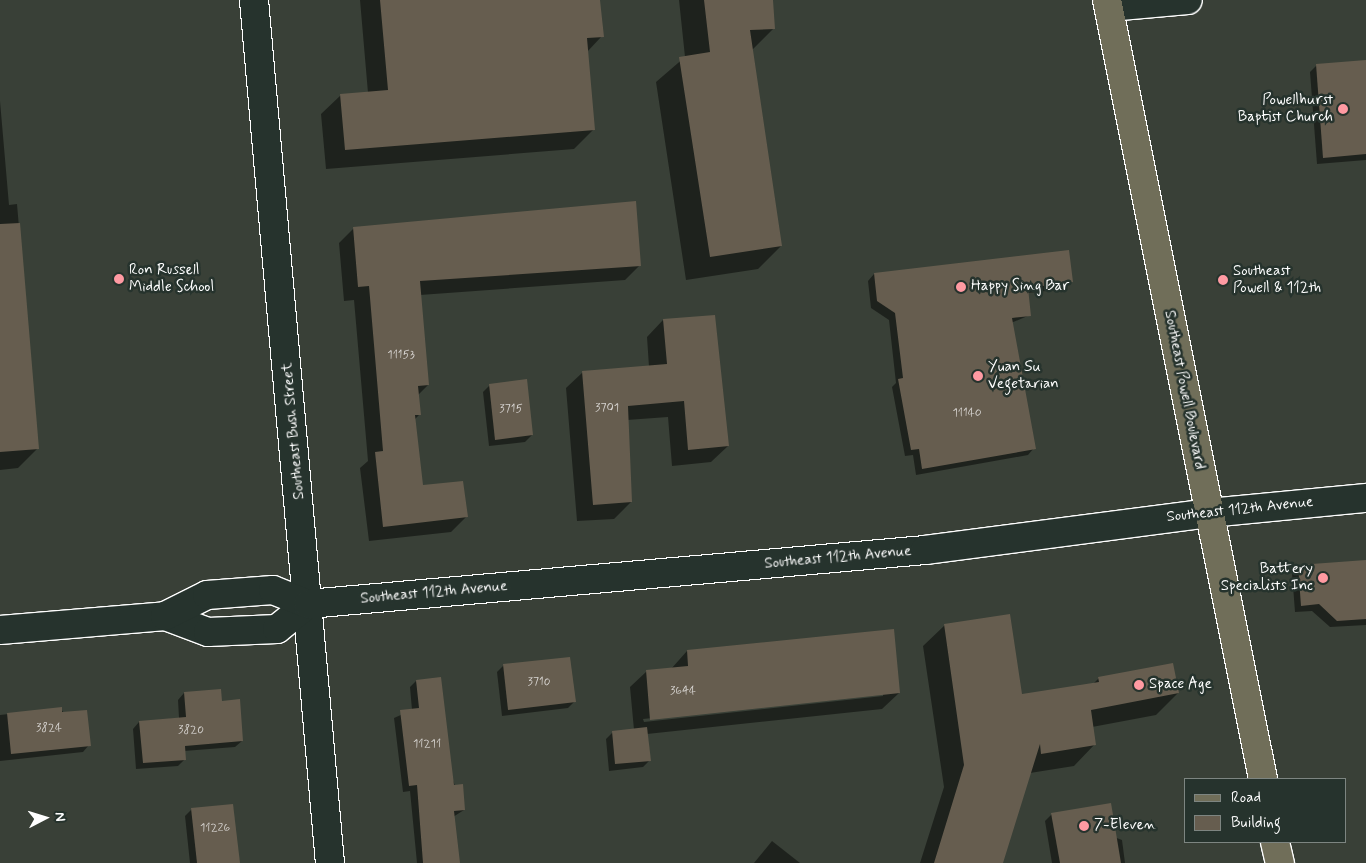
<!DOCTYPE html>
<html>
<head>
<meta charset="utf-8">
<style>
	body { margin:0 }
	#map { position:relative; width:1366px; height:863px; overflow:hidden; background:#394037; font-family:Mynerve,sans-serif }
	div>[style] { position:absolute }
	.shadow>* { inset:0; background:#0007 }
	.building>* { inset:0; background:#665d4f }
	.roads { filter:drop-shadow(1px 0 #fff) drop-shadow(-1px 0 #fff) drop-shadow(0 1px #fff) drop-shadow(0 -1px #fff) }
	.minor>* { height:28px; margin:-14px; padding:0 14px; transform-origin:14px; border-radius:14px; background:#26332d }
	.tertiary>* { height:28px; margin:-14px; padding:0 14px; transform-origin:14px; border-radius:14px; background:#26332d }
	.secondary>* { height:28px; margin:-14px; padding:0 14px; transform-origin:14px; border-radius:14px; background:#26332d }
	.primary>* { height:28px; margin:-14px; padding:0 14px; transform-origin:14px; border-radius:14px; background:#706e59 }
	.dots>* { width:14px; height:14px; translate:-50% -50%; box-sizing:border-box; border:2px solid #26332d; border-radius:50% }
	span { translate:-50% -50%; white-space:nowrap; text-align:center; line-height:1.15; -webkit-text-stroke:5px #26332d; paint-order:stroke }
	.number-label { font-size:12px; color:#d9d6d3 }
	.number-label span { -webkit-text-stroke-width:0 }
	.poi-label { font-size:15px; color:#fff }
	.right { translate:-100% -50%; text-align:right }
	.left { translate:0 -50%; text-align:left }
	.street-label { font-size:15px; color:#fff }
	.legend { position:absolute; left:1184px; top:778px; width:162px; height:65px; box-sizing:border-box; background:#26332d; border:1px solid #7d8581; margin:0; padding:6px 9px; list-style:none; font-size:15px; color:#fff }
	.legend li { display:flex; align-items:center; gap:10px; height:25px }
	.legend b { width:25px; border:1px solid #7d8581 }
	.north { position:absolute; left:20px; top:793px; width:50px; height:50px; -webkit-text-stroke:4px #26332d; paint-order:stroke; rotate:85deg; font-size:14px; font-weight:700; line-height:20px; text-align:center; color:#fff }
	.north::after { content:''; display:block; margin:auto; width:18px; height:22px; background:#fff; clip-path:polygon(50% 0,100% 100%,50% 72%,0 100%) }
</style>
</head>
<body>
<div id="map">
	<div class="shadow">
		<i style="clip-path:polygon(360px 0,599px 0,602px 36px,587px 52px,594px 129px,574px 149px,326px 169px,321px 114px,341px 95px,368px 93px)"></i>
		<i style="clip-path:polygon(679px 0,772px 0,774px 28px,752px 50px,781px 246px,758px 269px,686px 280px,656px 82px,685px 57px)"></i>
		<i style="clip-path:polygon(1366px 61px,1366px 160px,1317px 164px,1310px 72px,1317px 65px)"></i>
		<i style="clip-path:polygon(0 101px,9px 205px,17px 204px,38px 448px,18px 468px,0 470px)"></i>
		<i style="clip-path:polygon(354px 228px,640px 265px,625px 280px,420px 295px,428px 385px,418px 395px,419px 415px,414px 420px,422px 487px,466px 517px,451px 532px,369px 541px,360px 468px,368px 461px,354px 300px,344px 301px,339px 243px)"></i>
		<i style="clip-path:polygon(874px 274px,1071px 282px,1065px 289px,1027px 293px,1030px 315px,1011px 323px,1034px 448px,1028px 455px,916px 475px,913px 455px,905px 456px,892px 387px,896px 383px,889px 320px,871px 308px,868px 281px)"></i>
		<i style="clip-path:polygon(663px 320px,728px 446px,711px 462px,672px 466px,668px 417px,627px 420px,631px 502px,614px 519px,577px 521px,566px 388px,583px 372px,649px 367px,647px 337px)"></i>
		<i style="clip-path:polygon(490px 385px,532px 435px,525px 442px,489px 446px,483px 392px)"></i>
		<i style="clip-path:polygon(1366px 562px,1366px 625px,1330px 627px,1312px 611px,1295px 612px,1292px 573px,1298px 567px)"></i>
		<i style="clip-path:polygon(945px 625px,1021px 696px,1093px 684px,1099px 678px,1178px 693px,1156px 715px,1092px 727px,1095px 744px,1074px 766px,1030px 773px,1002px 863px,920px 863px,944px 787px,923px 646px)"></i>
		<i style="clip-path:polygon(evenodd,687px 651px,899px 693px,882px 709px,647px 734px,650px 760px,643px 767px,609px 771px,606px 739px,612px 733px,634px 730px,630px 687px,647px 671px,671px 669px,687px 651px,883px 694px,883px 696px,644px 722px,643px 719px,883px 694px)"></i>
		<i style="clip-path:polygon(504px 665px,574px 702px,568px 708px,502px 716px,497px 672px)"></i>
		<i style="clip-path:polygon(416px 681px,464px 810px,453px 817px,458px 863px,417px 863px,410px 791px,403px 792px,394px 718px,412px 710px,410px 687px)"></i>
		<i style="clip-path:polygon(184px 693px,221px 702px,242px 741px,235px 747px,184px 751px,185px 759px,178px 766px,136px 769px,133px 729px,139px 722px,179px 718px,178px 700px)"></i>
		<i style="clip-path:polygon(60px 708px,89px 745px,83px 752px,0 761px,0 715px)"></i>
		<i style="clip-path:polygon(192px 809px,239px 863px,190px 863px,185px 816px)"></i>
		<i style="clip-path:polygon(1052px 814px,1122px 840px,1125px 863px,1052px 863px,1045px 821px)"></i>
		<i style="clip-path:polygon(772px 841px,800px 863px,754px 863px)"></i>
	</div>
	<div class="building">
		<i style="clip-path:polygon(380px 0,600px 0,604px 37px,587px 38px,595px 130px,345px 150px,340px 94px,388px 90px)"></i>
		<i style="clip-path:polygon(704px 0,773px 0,775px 29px,750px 30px,782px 246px,710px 257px,679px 57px,710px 52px)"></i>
		<i style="clip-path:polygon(1366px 60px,1366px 154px,1323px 158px,1316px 64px)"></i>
		<i style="clip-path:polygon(636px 201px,641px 266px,420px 281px,429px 385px,418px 386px,421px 415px,415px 415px,423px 485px,463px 481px,468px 517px,383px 527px,375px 452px,383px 451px,369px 286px,358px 287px,353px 227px)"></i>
		<i style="clip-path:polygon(20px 223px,39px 449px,0 452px,0 224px)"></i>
		<i style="clip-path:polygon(1069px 250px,1073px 282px,1028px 288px,1031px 316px,1012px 318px,1036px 449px,922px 469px,919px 449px,911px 450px,898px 379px,903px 378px,895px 313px,877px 301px,874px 273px)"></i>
		<i style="clip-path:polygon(715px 315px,729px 446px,688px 450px,684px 401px,628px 406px,632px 502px,593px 505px,582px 371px,667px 364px,663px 319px)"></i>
		<i style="clip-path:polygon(527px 379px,533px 435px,495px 440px,489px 384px)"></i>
		<i style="clip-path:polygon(1366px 560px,1366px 619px,1337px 621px,1319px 604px,1301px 606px,1298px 565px)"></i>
		<i style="clip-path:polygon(1010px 614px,1022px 694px,1099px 682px,1098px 677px,1173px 663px,1179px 693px,1091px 710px,1096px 745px,1041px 754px,1040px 744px,1003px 863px,934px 863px,964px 765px,944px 624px)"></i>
		<i style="clip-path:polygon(894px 629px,900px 693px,650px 720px,646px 670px,688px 666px,687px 650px)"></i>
		<i style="clip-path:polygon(570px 657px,576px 702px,508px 710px,503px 664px)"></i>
		<i style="clip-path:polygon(441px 677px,454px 785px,463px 784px,465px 810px,454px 811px,460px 863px,423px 863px,417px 785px,409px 786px,400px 710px,419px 708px,416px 680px)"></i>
		<i style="clip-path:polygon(221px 689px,222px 701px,240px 699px,243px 741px,185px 746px,186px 760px,143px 763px,139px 721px,186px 717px,184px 692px)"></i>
		<i style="clip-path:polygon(62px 707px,62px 712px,87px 710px,91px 746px,11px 754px,7px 713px)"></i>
		<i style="clip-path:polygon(647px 727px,651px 761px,615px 764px,612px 731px)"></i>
		<i style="clip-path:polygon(1111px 803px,1121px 863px,1060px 863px,1051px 813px)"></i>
		<i style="clip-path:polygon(233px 804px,240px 863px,197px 863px,191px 808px)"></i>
	</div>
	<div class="roads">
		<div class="minor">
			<i style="left:254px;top:0;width:866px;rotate:84.97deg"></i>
			<i style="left:1109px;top:7px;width:79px;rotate:-5.1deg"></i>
		</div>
		<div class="tertiary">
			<i style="left:165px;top:616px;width:46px;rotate:20.4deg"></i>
			<i style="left:208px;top:632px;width:69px;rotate:-2.5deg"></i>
			<i style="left:277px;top:629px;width:40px;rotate:-39deg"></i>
			<i style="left:0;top:630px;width:166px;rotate:-4.8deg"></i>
			<i style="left:165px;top:616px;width:47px;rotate:-26.6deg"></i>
			<i style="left:207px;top:595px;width:66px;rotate:-4.3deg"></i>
			<i style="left:273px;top:590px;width:38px;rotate:22deg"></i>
			<i style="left:308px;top:604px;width:619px;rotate:-5deg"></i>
			<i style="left:925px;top:550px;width:286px;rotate:-7.4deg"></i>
		</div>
		<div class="secondary">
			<i style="left:1209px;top:513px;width:158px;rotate:-5.5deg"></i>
		</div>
		<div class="primary">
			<i style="left:1107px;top:0;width:794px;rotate:78.68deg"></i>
			<i style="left:1275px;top:842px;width:22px;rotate:77deg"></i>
		</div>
	</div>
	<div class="dots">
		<i style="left:1343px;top:109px;background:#ff9aa2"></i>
		<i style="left:119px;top:279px;background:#ff9aa2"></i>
		<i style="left:1223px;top:280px;background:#ff9aa2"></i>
		<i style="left:961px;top:287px;background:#ff9aa2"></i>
		<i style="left:978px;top:376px;background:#ff9aa2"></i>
		<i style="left:1323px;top:578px;background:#ff9aa2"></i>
		<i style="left:1139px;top:685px;background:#ff9aa2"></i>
		<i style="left:1084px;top:826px;background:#ff9aa2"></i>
	</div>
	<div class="number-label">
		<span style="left:401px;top:356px">11153</span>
		<span style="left:607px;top:409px">3701</span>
		<span style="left:511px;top:410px">3715</span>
		<span style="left:967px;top:414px">11140</span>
		<span style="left:539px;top:683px">3710</span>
		<span style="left:683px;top:692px">3644</span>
		<span style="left:49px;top:729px">3824</span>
		<span style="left:191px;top:731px">3820</span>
		<span style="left:427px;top:745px">11211</span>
		<span style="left:215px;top:829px">11226</span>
	</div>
	<div class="poi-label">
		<span class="right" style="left:1333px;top:109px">Powellhurst<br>Baptist Church</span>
		<span class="left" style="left:129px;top:279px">Ron Russell<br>Middle School</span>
		<span class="left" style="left:1233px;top:280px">Southeast<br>Powell &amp; 112th</span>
		<span class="left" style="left:971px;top:287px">Happy Sing Bar</span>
		<span class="left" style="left:988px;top:376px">Yuan Su<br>Vegetarian</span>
		<span class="right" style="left:1313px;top:578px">Battery<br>Specialists Inc</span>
		<span class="left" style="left:1149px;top:685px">Space Age</span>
		<span class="left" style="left:1094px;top:826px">7-Eleven</span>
	</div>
	<div class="street-label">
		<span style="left:1184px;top:390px;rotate:79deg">Southeast Powell Boulevard</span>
		<span style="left:294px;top:431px;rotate:-95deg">Southeast Bush Street</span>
		<span style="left:1240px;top:510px;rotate:-6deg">Southeast 112th Avenue</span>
		<span style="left:838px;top:558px;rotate:-5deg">Southeast 112th Avenue</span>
		<span style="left:434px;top:593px;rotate:-5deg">Southeast 112th Avenue</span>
	</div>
	<ul class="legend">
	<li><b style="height:6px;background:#706e59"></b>Road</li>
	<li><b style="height:14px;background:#665d4f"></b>Building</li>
	</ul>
	<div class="north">N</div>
</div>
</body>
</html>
